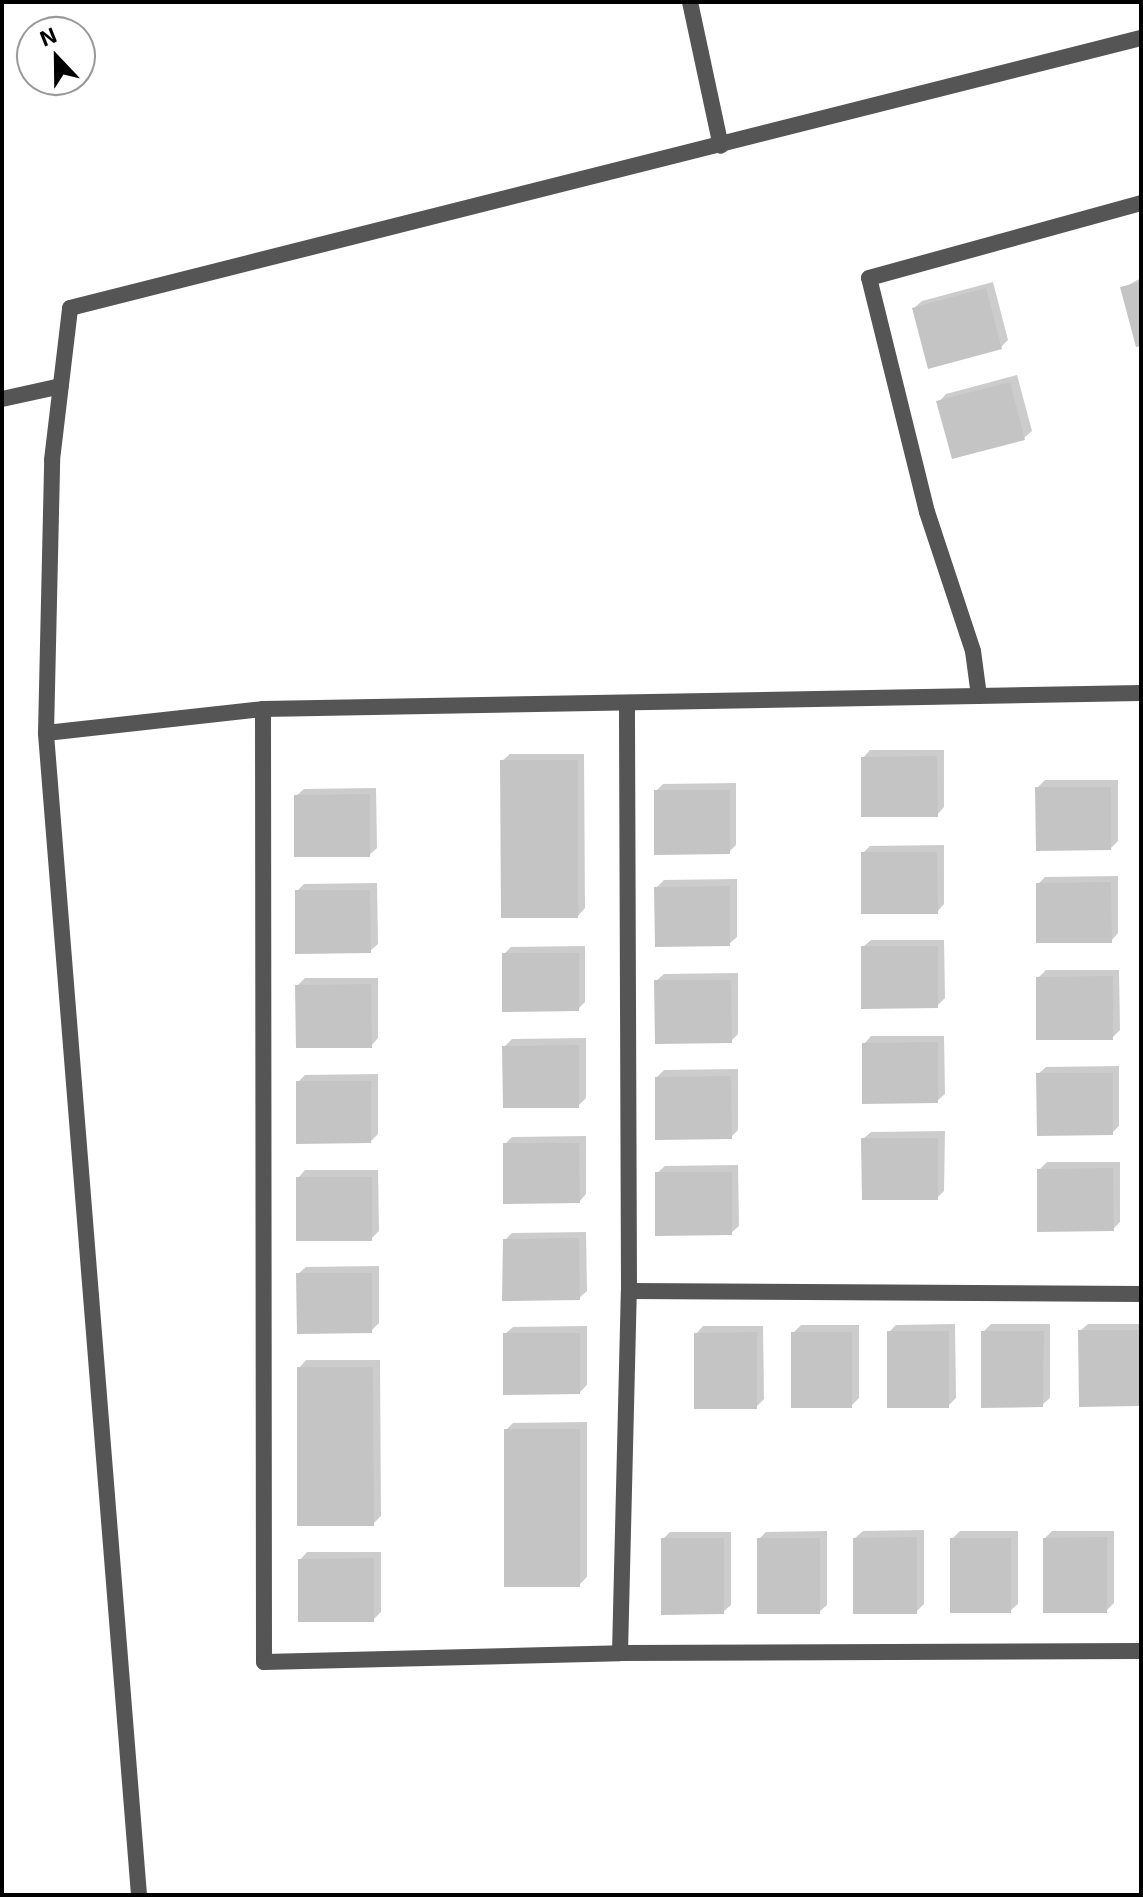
<!DOCTYPE html>
<html>
<head>
<meta charset="utf-8">
<style>
	body { margin:0 }
	#map { position:relative; width:1143px; height:1897px; overflow:hidden; background:#fff; font-family:"Exo 2",sans-serif }
	div>[style] { position:absolute }
	.shadow>* { inset:0; background:#0003 }
	.building>* { inset:0; background:#c4c4c4 }
	.minor>* { height:16px; margin:-8px; padding:0 8px; transform-origin:8px; border-radius:8px; background:#555 }
	span { translate:-50% -50%; white-space:nowrap; text-align:center; line-height:1.15; -webkit-text-stroke:6px #fff; paint-order:stroke }
	.frame { position:absolute; inset:0; border:4px solid #000; pointer-events:none }
	.north { position:absolute; left:16px; top:16px; width:80px; height:80px; box-sizing:border-box; background:#fff; border:2px solid #999; border-radius:50%; rotate:338deg; font-size:22px; font-weight:700; line-height:32px; text-align:center; color:#000 }
	.north::after { content:''; display:block; margin:auto; width:28px; height:36px; background:#000; clip-path:polygon(50% 0,100% 100%,50% 72%,0 100%) }
</style>
</head>
<body>
<div id="map">
	<div class="shadow">
		<i style="clip-path:polygon(1141px 278px,1141px 344px,1123px 288px)"></i>
		<i style="clip-path:polygon(993px 282px,1008px 340px,1001px 347px,914px 308px,922px 301px)"></i>
		<i style="clip-path:polygon(1017px 375px,1032px 431px,1024px 438px,939px 402px,946px 394px)"></i>
		<i style="clip-path:polygon(870px 750px,944px 750px,944px 807px,937px 815px,863px 758px)"></i>
		<i style="clip-path:polygon(510px 754px,584px 754px,585px 908px,578px 916px,502px 761px)"></i>
		<i style="clip-path:polygon(1045px 780px,1118px 780px,1118px 841px,1111px 848px,1037px 788px)"></i>
		<i style="clip-path:polygon(736px 783px,736px 845px,729px 852px,656px 791px,663px 784px)"></i>
		<i style="clip-path:polygon(376px 788px,377px 848px,369px 855px,296px 796px,304px 789px)"></i>
		<i style="clip-path:polygon(944px 845px,944px 904px,937px 912px,863px 853px,870px 846px)"></i>
		<i style="clip-path:polygon(1118px 876px,1118px 933px,1111px 941px,1038px 884px,1045px 877px)"></i>
		<i style="clip-path:polygon(737px 879px,737px 937px,729px 944px,657px 887px,664px 880px)"></i>
		<i style="clip-path:polygon(377px 883px,378px 944px,370px 951px,297px 891px,304px 884px)"></i>
		<i style="clip-path:polygon(871px 940px,944px 940px,945px 998px,937px 1006px,863px 947px)"></i>
		<i style="clip-path:polygon(585px 946px,585px 1002px,578px 1009px,504px 954px,511px 947px)"></i>
		<i style="clip-path:polygon(1046px 970px,1119px 970px,1120px 1030px,1112px 1038px,1038px 978px)"></i>
		<i style="clip-path:polygon(738px 973px,738px 1034px,731px 1041px,656px 981px,664px 974px)"></i>
		<i style="clip-path:polygon(305px 978px,378px 978px,378px 1038px,371px 1046px,297px 986px)"></i>
		<i style="clip-path:polygon(871px 1036px,944px 1036px,945px 1094px,937px 1101px,864px 1044px)"></i>
		<i style="clip-path:polygon(586px 1038px,586px 1098px,578px 1106px,504px 1047px,512px 1039px)"></i>
		<i style="clip-path:polygon(1119px 1066px,1119px 1126px,1112px 1133px,1038px 1074px,1046px 1067px)"></i>
		<i style="clip-path:polygon(738px 1069px,738px 1130px,731px 1137px,657px 1077px,664px 1070px)"></i>
		<i style="clip-path:polygon(378px 1074px,378px 1134px,371px 1141px,298px 1082px,305px 1075px)"></i>
		<i style="clip-path:polygon(945px 1131px,944px 1191px,937px 1198px,863px 1139px,871px 1132px)"></i>
		<i style="clip-path:polygon(586px 1136px,586px 1194px,579px 1202px,505px 1144px,512px 1137px)"></i>
		<i style="clip-path:polygon(1047px 1162px,1120px 1162px,1120px 1222px,1113px 1229px,1039px 1170px)"></i>
		<i style="clip-path:polygon(738px 1165px,739px 1226px,731px 1233px,657px 1173px,665px 1166px)"></i>
		<i style="clip-path:polygon(305px 1170px,378px 1170px,379px 1231px,371px 1239px,298px 1178px)"></i>
		<i style="clip-path:polygon(586px 1232px,587px 1291px,579px 1298px,505px 1240px,512px 1233px)"></i>
		<i style="clip-path:polygon(379px 1266px,379px 1323px,371px 1331px,298px 1274px,306px 1267px)"></i>
		<i style="clip-path:polygon(955px 1324px,956px 1398px,948px 1406px,889px 1332px,896px 1325px)"></i>
		<i style="clip-path:polygon(991px 1324px,1050px 1324px,1050px 1398px,1042px 1405px,983px 1332px)"></i>
		<i style="clip-path:polygon(1088px 1324px,1141px 1324px,1138px 1404px,1080px 1331px)"></i>
		<i style="clip-path:polygon(801px 1325px,859px 1325px,859px 1398px,851px 1406px,793px 1333px)"></i>
		<i style="clip-path:polygon(587px 1326px,587px 1385px,580px 1392px,505px 1334px,513px 1327px)"></i>
		<i style="clip-path:polygon(703px 1326px,763px 1326px,764px 1399px,756px 1407px,696px 1334px)"></i>
		<i style="clip-path:polygon(306px 1360px,380px 1360px,381px 1516px,373px 1524px,299px 1368px)"></i>
		<i style="clip-path:polygon(587px 1422px,587px 1577px,579px 1585px,506px 1430px,513px 1423px)"></i>
		<i style="clip-path:polygon(924px 1530px,924px 1604px,916px 1612px,855px 1538px,863px 1531px)"></i>
		<i style="clip-path:polygon(827px 1531px,827px 1605px,819px 1612px,759px 1539px,766px 1532px)"></i>
		<i style="clip-path:polygon(960px 1531px,1018px 1531px,1018px 1604px,1010px 1611px,952px 1539px)"></i>
		<i style="clip-path:polygon(1052px 1531px,1114px 1531px,1114px 1603px,1106px 1611px,1045px 1538px)"></i>
		<i style="clip-path:polygon(670px 1532px,731px 1532px,731px 1605px,723px 1612px,663px 1539px)"></i>
		<i style="clip-path:polygon(307px 1552px,381px 1552px,381px 1612px,373px 1620px,300px 1560px)"></i>
	</div>
	<div class="building">
		<i style="clip-path:polygon(1141px 282px,1141px 346px,1136px 347px,1120px 287px)"></i>
		<i style="clip-path:polygon(986px 288px,1002px 349px,928px 369px,912px 308px)"></i>
		<i style="clip-path:polygon(1010px 382px,1025px 440px,952px 459px,936px 401px)"></i>
		<i style="clip-path:polygon(937px 756px,938px 817px,861px 817px,861px 757px)"></i>
		<i style="clip-path:polygon(500px 760px,578px 760px,578px 918px,501px 918px)"></i>
		<i style="clip-path:polygon(1035px 787px,1111px 787px,1111px 850px,1036px 851px)"></i>
		<i style="clip-path:polygon(654px 790px,730px 790px,730px 854px,654px 855px)"></i>
		<i style="clip-path:polygon(370px 794px,370px 857px,294px 857px,294px 795px)"></i>
		<i style="clip-path:polygon(861px 852px,937px 852px,938px 914px,861px 914px)"></i>
		<i style="clip-path:polygon(1111px 882px,1112px 943px,1036px 943px,1036px 883px)"></i>
		<i style="clip-path:polygon(730px 886px,730px 946px,655px 947px,654px 887px)"></i>
		<i style="clip-path:polygon(295px 890px,370px 890px,371px 953px,295px 954px)"></i>
		<i style="clip-path:polygon(861px 946px,938px 946px,938px 1008px,861px 1009px)"></i>
		<i style="clip-path:polygon(502px 953px,579px 953px,579px 1011px,502px 1012px)"></i>
		<i style="clip-path:polygon(1113px 976px,1113px 1040px,1036px 1040px,1036px 977px)"></i>
		<i style="clip-path:polygon(654px 980px,731px 980px,732px 1043px,655px 1044px)"></i>
		<i style="clip-path:polygon(371px 984px,372px 1048px,296px 1048px,295px 985px)"></i>
		<i style="clip-path:polygon(938px 1042px,938px 1103px,862px 1104px,862px 1043px)"></i>
		<i style="clip-path:polygon(579px 1045px,579px 1108px,503px 1108px,502px 1046px)"></i>
		<i style="clip-path:polygon(1036px 1073px,1113px 1073px,1113px 1135px,1037px 1136px)"></i>
		<i style="clip-path:polygon(731px 1076px,732px 1139px,655px 1140px,655px 1077px)"></i>
		<i style="clip-path:polygon(296px 1081px,371px 1081px,371px 1143px,296px 1144px)"></i>
		<i style="clip-path:polygon(861px 1138px,938px 1138px,938px 1200px,862px 1200px)"></i>
		<i style="clip-path:polygon(503px 1143px,579px 1143px,580px 1203px,503px 1204px)"></i>
		<i style="clip-path:polygon(1113px 1168px,1114px 1231px,1037px 1232px,1037px 1169px)"></i>
		<i style="clip-path:polygon(655px 1172px,732px 1172px,732px 1235px,655px 1236px)"></i>
		<i style="clip-path:polygon(296px 1177px,372px 1177px,372px 1241px,296px 1241px)"></i>
		<i style="clip-path:polygon(579px 1238px,580px 1300px,502px 1301px,503px 1239px)"></i>
		<i style="clip-path:polygon(296px 1273px,372px 1273px,372px 1333px,297px 1334px)"></i>
		<i style="clip-path:polygon(1078px 1330px,1139px 1330px,1139px 1406px,1079px 1407px)"></i>
		<i style="clip-path:polygon(887px 1331px,949px 1331px,949px 1408px,887px 1408px)"></i>
		<i style="clip-path:polygon(981px 1331px,1044px 1331px,1043px 1407px,981px 1408px)"></i>
		<i style="clip-path:polygon(757px 1332px,757px 1409px,694px 1409px,694px 1333px)"></i>
		<i style="clip-path:polygon(791px 1332px,852px 1332px,852px 1408px,791px 1408px)"></i>
		<i style="clip-path:polygon(503px 1333px,580px 1333px,580px 1394px,503px 1395px)"></i>
		<i style="clip-path:polygon(297px 1367px,373px 1367px,374px 1526px,297px 1526px)"></i>
		<i style="clip-path:polygon(504px 1429px,580px 1429px,580px 1587px,504px 1587px)"></i>
		<i style="clip-path:polygon(917px 1537px,917px 1614px,853px 1614px,853px 1538px)"></i>
		<i style="clip-path:polygon(1107px 1537px,1107px 1613px,1043px 1613px,1043px 1538px)"></i>
		<i style="clip-path:polygon(661px 1538px,724px 1538px,724px 1614px,661px 1615px)"></i>
		<i style="clip-path:polygon(757px 1538px,820px 1538px,820px 1614px,757px 1614px)"></i>
		<i style="clip-path:polygon(950px 1538px,1011px 1538px,1011px 1613px,950px 1613px)"></i>
		<i style="clip-path:polygon(374px 1558px,374px 1622px,298px 1622px,298px 1559px)"></i>
	</div>
	<div class="minor">
		<i style="left:690px;top:2px;width:147px;rotate:77.9deg"></i>
		<i style="left:2px;top:399px;width:60px;rotate:-12.4deg"></i>
		<i style="left:979px;top:696px;width:45px;rotate:-97.6deg"></i>
		<i style="left:973px;top:651px;width:146px;rotate:-108.3deg"></i>
		<i style="left:927px;top:512px;width:241px;rotate:-103.9deg"></i>
		<i style="left:869px;top:278px;width:282px;rotate:-15.4deg"></i>
		<i style="left:263px;top:709px;width:953px;rotate:89.94deg"></i>
		<i style="left:264px;top:1662px;width:356px;rotate:-1.4deg"></i>
		<i style="left:620px;top:1653px;width:521px;rotate:-0.22deg"></i>
		<i style="left:46px;top:733px;width:218px;rotate:-6.3deg"></i>
		<i style="left:263px;top:709px;width:878px;rotate:-1.04deg"></i>
		<i style="left:629px;top:1291px;width:512px;rotate:0.34deg"></i>
		<i style="left:620px;top:1653px;width:362px;rotate:-88.6deg"></i>
		<i style="left:629px;top:1291px;width:587px;rotate:-90.2deg"></i>
		<i style="left:139px;top:1895px;width:1166px;rotate:-94.58deg"></i>
		<i style="left:46px;top:733px;width:273px;rotate:-88.7deg"></i>
		<i style="left:52px;top:460px;width:153px;rotate:-83.2deg"></i>
		<i style="left:70px;top:308px;width:1105px;rotate:-14.15deg"></i>
	</div>
	<div class="frame"></div>
	<div class="north">N</div>
</div>
</body>
</html>
